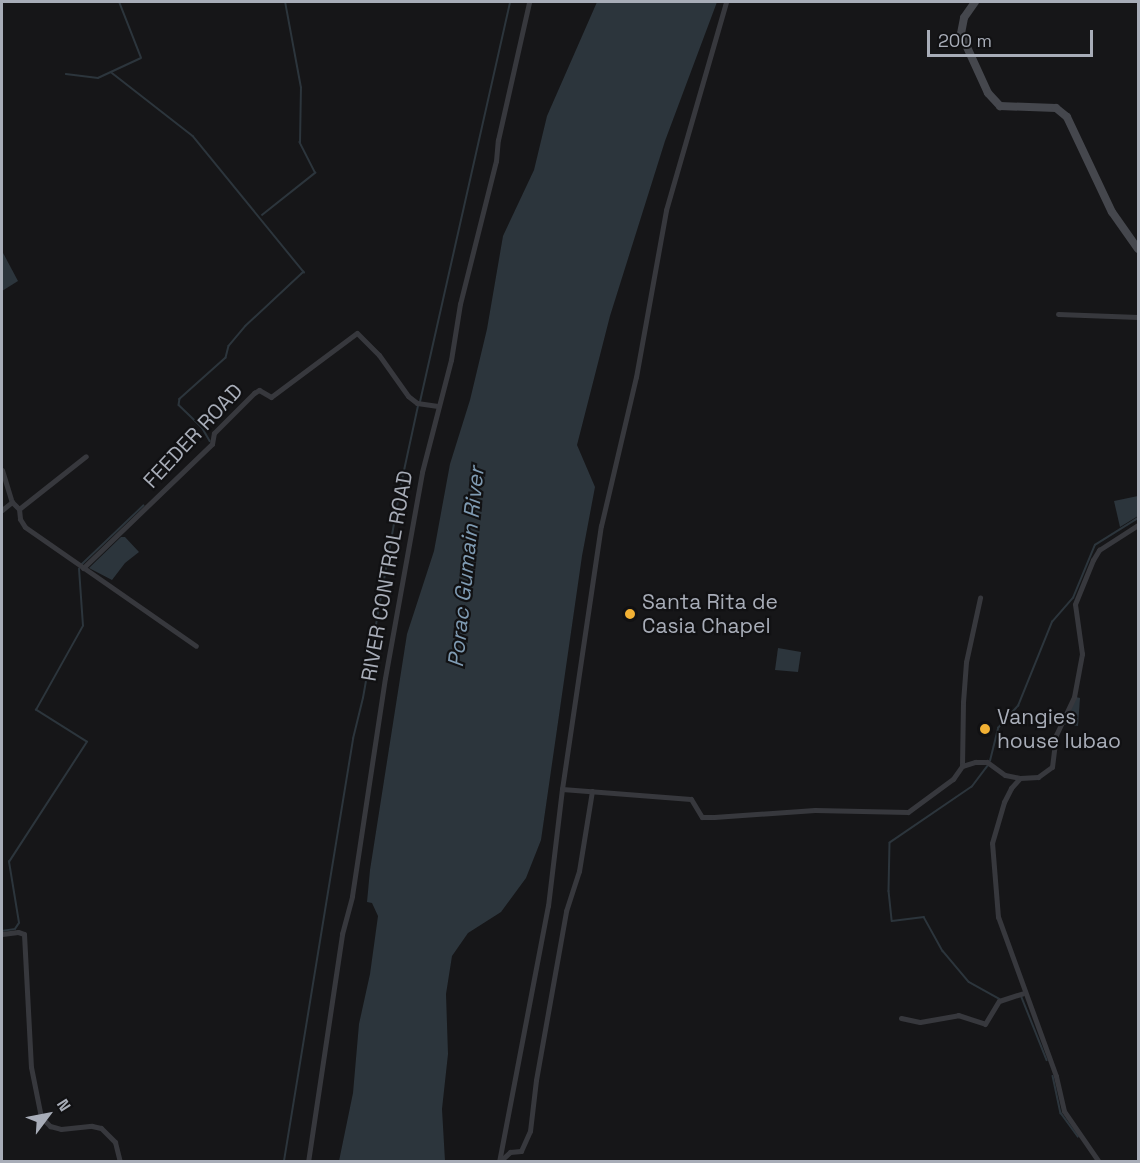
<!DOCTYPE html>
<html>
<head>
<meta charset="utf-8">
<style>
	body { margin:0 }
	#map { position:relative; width:1140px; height:1163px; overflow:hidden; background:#161618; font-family:"Space Grotesk",sans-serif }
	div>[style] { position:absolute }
	.water>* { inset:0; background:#2c353c }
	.stream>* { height:1.5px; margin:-0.75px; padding:0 0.75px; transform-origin:0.75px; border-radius:0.75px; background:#2c353c }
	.street>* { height:5px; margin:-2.5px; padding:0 2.5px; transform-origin:2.5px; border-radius:2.5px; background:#37383d }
	.secondary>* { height:8px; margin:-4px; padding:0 4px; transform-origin:4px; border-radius:4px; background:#45474d }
	.dots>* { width:16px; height:16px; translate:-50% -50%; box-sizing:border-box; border:3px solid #111113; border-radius:50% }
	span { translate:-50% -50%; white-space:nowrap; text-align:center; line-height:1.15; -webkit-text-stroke:4.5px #111113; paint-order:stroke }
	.street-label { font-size:21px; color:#a8adb8 }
	.poi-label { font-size:21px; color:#a8adb8 }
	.left { translate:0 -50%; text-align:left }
	.water-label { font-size:22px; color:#7f9bb3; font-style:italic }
	.frame { position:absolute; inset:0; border:3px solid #a8adb8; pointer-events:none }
	.north { position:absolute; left:18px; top:1085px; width:60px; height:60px; -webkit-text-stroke:4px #111113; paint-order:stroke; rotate:58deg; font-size:16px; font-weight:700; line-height:24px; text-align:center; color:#a8adb8 }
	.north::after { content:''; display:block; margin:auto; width:21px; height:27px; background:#a8adb8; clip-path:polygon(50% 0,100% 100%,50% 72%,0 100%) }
	.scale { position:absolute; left:927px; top:30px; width:166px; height:27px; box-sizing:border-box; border:3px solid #a8adb8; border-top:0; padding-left:8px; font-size:18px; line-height:21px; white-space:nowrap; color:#a8adb8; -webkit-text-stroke:4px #111113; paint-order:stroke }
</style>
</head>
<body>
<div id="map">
	<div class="water">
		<i style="clip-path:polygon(597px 2px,717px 2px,665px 141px,610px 316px,577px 445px,595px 487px,582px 556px,541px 840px,526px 878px,501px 912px,468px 933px,452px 956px,446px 994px,448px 1054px,442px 1109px,445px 1161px,339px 1161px,353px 1093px,359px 1024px,370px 974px,378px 916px,372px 903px,367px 902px,370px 870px,407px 634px,434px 551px,450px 464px,470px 400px,487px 329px,503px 236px,534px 170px,547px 116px)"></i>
		<i style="clip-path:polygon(2px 251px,18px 281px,2px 291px)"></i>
		<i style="clip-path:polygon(1138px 496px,1138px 516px,1120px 527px,1114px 501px)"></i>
		<i style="clip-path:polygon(121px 537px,125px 537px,139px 552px,125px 563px,112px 580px,89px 568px)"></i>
		<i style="clip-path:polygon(778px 648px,801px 652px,798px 672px,775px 670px)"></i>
		<i style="clip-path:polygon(1076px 697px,1080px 698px,1078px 726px,1063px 724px)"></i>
	</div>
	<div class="stream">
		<i style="left:111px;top:72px;width:104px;rotate:38deg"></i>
		<i style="left:193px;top:136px;width:176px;rotate:50.8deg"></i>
		<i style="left:304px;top:272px;width:79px;rotate:137deg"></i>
		<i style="left:246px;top:326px;width:26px;rotate:130deg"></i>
		<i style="left:229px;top:346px;width:12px;rotate:104deg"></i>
		<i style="left:226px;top:358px;width:62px;rotate:138.3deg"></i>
		<i style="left:180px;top:399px;width:6px;rotate:99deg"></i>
		<i style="left:179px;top:405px;width:32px;rotate:44deg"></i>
		<i style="left:202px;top:427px;width:16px;rotate:60deg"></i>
		<i style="left:66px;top:74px;width:32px;rotate:7deg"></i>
		<i style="left:98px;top:78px;width:47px;rotate:-24.9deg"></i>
		<i style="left:141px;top:58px;width:60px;rotate:-111.4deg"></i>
		<i style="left:262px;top:215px;width:68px;rotate:-38.4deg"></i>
		<i style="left:315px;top:173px;width:34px;rotate:-117deg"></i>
		<i style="left:300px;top:143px;width:55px;rotate:-89deg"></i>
		<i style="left:301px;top:88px;width:87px;rotate:-100.5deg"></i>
		<i style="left:420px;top:402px;width:410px;rotate:-77.3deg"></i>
		<i style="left:81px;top:565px;width:86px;rotate:-43.6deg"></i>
		<i style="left:990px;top:761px;width:34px;rotate:-76deg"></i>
		<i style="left:998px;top:728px;width:30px;rotate:-48deg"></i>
		<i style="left:1018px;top:706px;width:91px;rotate:-68deg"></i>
		<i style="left:1052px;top:622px;width:32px;rotate:-49deg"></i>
		<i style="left:1073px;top:598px;width:57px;rotate:-67.5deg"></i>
		<i style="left:1095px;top:545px;width:51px;rotate:-32.1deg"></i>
		<i style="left:988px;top:766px;width:26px;rotate:127deg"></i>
		<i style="left:972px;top:787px;width:99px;rotate:145.7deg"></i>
		<i style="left:890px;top:843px;width:48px;rotate:91.2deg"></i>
		<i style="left:889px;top:891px;width:30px;rotate:84deg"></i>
		<i style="left:892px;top:921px;width:32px;rotate:-7deg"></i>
		<i style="left:924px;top:917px;width:39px;rotate:61deg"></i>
		<i style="left:943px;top:951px;width:40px;rotate:50deg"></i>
		<i style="left:969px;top:982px;width:35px;rotate:29deg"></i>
		<i style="left:2px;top:931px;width:13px;rotate:-9deg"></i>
		<i style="left:15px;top:929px;width:7px;rotate:-56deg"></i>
		<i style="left:19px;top:923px;width:62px;rotate:-99.3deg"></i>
		<i style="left:9px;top:862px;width:143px;rotate:-57deg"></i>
		<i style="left:87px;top:742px;width:60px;rotate:-147.9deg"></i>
		<i style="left:36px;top:710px;width:96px;rotate:-60.8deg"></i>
		<i style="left:83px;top:626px;width:57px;rotate:-94deg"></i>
		<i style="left:1021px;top:995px;width:70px;rotate:68.2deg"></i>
		<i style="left:1053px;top:1076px;width:38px;rotate:78deg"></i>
		<i style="left:1061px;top:1113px;width:29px;rotate:54deg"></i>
		<i style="left:284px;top:1161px;width:428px;rotate:-80.7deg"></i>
		<i style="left:353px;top:739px;width:42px;rotate:-76.3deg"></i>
		<i style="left:363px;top:698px;width:221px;rotate:-79.9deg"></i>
		<i style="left:402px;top:480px;width:76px;rotate:-77.8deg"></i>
	</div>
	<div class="street">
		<i style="left:1058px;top:314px;width:80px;rotate:2.1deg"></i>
		<i style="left:2px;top:470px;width:34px;rotate:73deg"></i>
		<i style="left:12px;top:502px;width:10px;rotate:45deg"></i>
		<i style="left:19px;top:509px;width:10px;rotate:84deg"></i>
		<i style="left:20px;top:519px;width:9px;rotate:58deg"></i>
		<i style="left:25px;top:527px;width:208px;rotate:34.8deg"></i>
		<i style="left:19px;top:509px;width:85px;rotate:-38.3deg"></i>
		<i style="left:2px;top:510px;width:13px;rotate:-39deg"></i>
		<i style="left:83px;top:568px;width:179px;rotate:-43.9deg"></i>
		<i style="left:212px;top:444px;width:11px;rotate:-80deg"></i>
		<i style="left:214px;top:433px;width:57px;rotate:-45deg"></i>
		<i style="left:254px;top:393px;width:6px;rotate:-31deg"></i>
		<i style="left:259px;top:390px;width:14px;rotate:30deg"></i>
		<i style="left:271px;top:397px;width:107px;rotate:-36.7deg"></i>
		<i style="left:357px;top:333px;width:31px;rotate:45deg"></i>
		<i style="left:379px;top:355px;width:50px;rotate:54.7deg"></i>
		<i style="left:408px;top:396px;width:11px;rotate:38deg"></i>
		<i style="left:417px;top:403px;width:21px;rotate:8deg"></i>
		<i style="left:962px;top:766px;width:64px;rotate:-89.1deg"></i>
		<i style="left:963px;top:702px;width:40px;rotate:-85.7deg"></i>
		<i style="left:966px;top:662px;width:66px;rotate:-77.7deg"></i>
		<i style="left:562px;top:789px;width:129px;rotate:4.4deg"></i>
		<i style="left:691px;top:799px;width:21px;rotate:59deg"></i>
		<i style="left:702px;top:817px;width:12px"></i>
		<i style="left:714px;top:817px;width:101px;rotate:-4deg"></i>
		<i style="left:815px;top:810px;width:93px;rotate:1.2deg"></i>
		<i style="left:908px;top:812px;width:56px;rotate:-36.3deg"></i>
		<i style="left:953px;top:779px;width:16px;rotate:-55deg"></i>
		<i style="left:962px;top:766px;width:14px;rotate:-17deg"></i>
		<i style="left:975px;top:762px;width:12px"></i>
		<i style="left:987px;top:762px;width:22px;rotate:36deg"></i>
		<i style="left:1005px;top:775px;width:15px;rotate:11deg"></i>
		<i style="left:2px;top:934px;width:16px;rotate:-7deg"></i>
		<i style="left:18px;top:932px;width:6px;rotate:18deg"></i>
		<i style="left:24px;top:934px;width:133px;rotate:87deg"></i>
		<i style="left:31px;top:1067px;width:51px;rotate:78.7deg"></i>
		<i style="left:41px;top:1117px;width:13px;rotate:45deg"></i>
		<i style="left:50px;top:1126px;width:11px;rotate:15deg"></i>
		<i style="left:61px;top:1129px;width:31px;rotate:-6deg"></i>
		<i style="left:92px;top:1126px;width:9px;rotate:13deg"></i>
		<i style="left:101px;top:1128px;width:20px;rotate:45deg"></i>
		<i style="left:115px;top:1142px;width:21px;rotate:76deg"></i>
		<i style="left:901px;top:1018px;width:19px;rotate:12deg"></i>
		<i style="left:920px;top:1022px;width:39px;rotate:-10deg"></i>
		<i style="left:958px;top:1015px;width:28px;rotate:18deg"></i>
		<i style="left:985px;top:1024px;width:27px;rotate:-59deg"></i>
		<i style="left:999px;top:1001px;width:25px;rotate:-18deg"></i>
		<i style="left:308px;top:1162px;width:231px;rotate:-81.5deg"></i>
		<i style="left:342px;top:934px;width:39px;rotate:-75deg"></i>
		<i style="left:352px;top:896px;width:220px;rotate:-81.4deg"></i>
		<i style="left:385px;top:678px;width:209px;rotate:-79.8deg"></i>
		<i style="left:422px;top:472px;width:116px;rotate:-75.5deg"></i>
		<i style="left:451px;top:360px;width:57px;rotate:-80.9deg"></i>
		<i style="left:460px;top:304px;width:147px;rotate:-75.9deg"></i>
		<i style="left:496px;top:161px;width:21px;rotate:-85deg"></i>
		<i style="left:498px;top:140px;width:141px;rotate:-77.3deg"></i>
		<i style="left:499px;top:1162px;width:261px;rotate:-79.2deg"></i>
		<i style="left:548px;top:906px;width:118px;rotate:-83.2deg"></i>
		<i style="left:562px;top:789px;width:266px;rotate:-81.6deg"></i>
		<i style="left:601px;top:526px;width:153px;rotate:-76.8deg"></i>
		<i style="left:636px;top:377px;width:170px;rotate:-79.8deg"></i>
		<i style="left:666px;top:210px;width:216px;rotate:-73.9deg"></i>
		<i style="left:499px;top:1162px;width:15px;rotate:-42deg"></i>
		<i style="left:510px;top:1152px;width:11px;rotate:-5deg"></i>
		<i style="left:521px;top:1151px;width:22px;rotate:-66deg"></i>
		<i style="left:530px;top:1131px;width:51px;rotate:-83.3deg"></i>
		<i style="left:536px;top:1080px;width:172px;rotate:-79.9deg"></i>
		<i style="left:566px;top:911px;width:42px;rotate:-72deg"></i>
		<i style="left:579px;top:871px;width:81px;rotate:-80.8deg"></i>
		<i style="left:1099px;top:1162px;width:62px;rotate:-124.5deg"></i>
		<i style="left:1064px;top:1111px;width:36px;rotate:-103deg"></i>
		<i style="left:1056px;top:1076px;width:169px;rotate:-110deg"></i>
		<i style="left:998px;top:917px;width:74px;rotate:-94.6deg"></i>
		<i style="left:992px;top:843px;width:43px;rotate:-73.7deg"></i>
		<i style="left:1004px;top:802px;width:16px;rotate:-63deg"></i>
		<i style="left:1011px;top:788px;width:13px;rotate:-48deg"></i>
		<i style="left:1020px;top:778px;width:18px;rotate:-3deg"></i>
		<i style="left:1038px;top:777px;width:17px;rotate:-36deg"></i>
		<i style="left:1052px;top:767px;width:32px;rotate:-83deg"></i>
		<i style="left:1056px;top:735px;width:42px;rotate:-64.7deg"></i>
		<i style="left:1074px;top:697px;width:44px;rotate:-79.5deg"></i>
		<i style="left:1082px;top:654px;width:50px;rotate:-98deg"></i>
		<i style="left:1075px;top:604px;width:48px;rotate:-67.8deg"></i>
		<i style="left:1093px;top:560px;width:12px;rotate:-59deg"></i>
		<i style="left:1099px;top:550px;width:46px;rotate:-32.7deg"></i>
	</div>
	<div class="secondary">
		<i style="left:975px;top:2px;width:19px;rotate:125deg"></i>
		<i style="left:964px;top:18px;width:16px;rotate:101deg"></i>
		<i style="left:961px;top:34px;width:65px;rotate:65.4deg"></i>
		<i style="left:988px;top:93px;width:18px;rotate:47deg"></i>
		<i style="left:1000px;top:106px;width:56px;rotate:2deg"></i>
		<i style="left:1056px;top:108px;width:14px;rotate:39deg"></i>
		<i style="left:1067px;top:117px;width:105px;rotate:64.7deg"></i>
		<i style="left:1112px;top:212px;width:45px;rotate:54.9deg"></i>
	</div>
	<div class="dots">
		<i style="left:630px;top:614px;background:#f2b134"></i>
		<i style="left:985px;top:729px;background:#f2b134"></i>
	</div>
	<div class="street-label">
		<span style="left:193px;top:436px;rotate:-47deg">FEEDER ROAD</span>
		<span style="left:387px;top:576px;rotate:-80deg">RIVER CONTROL ROAD</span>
	</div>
	<div class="poi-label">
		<span class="left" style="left:642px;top:614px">Santa Rita de<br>Casia Chapel</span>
		<span class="left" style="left:997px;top:729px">Vangies<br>house lubao</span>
	</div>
	<div class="water-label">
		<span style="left:466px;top:567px;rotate:-84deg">Porac Gumain River</span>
	</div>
	<div class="frame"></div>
	<div class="north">N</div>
	<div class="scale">200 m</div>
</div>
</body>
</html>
